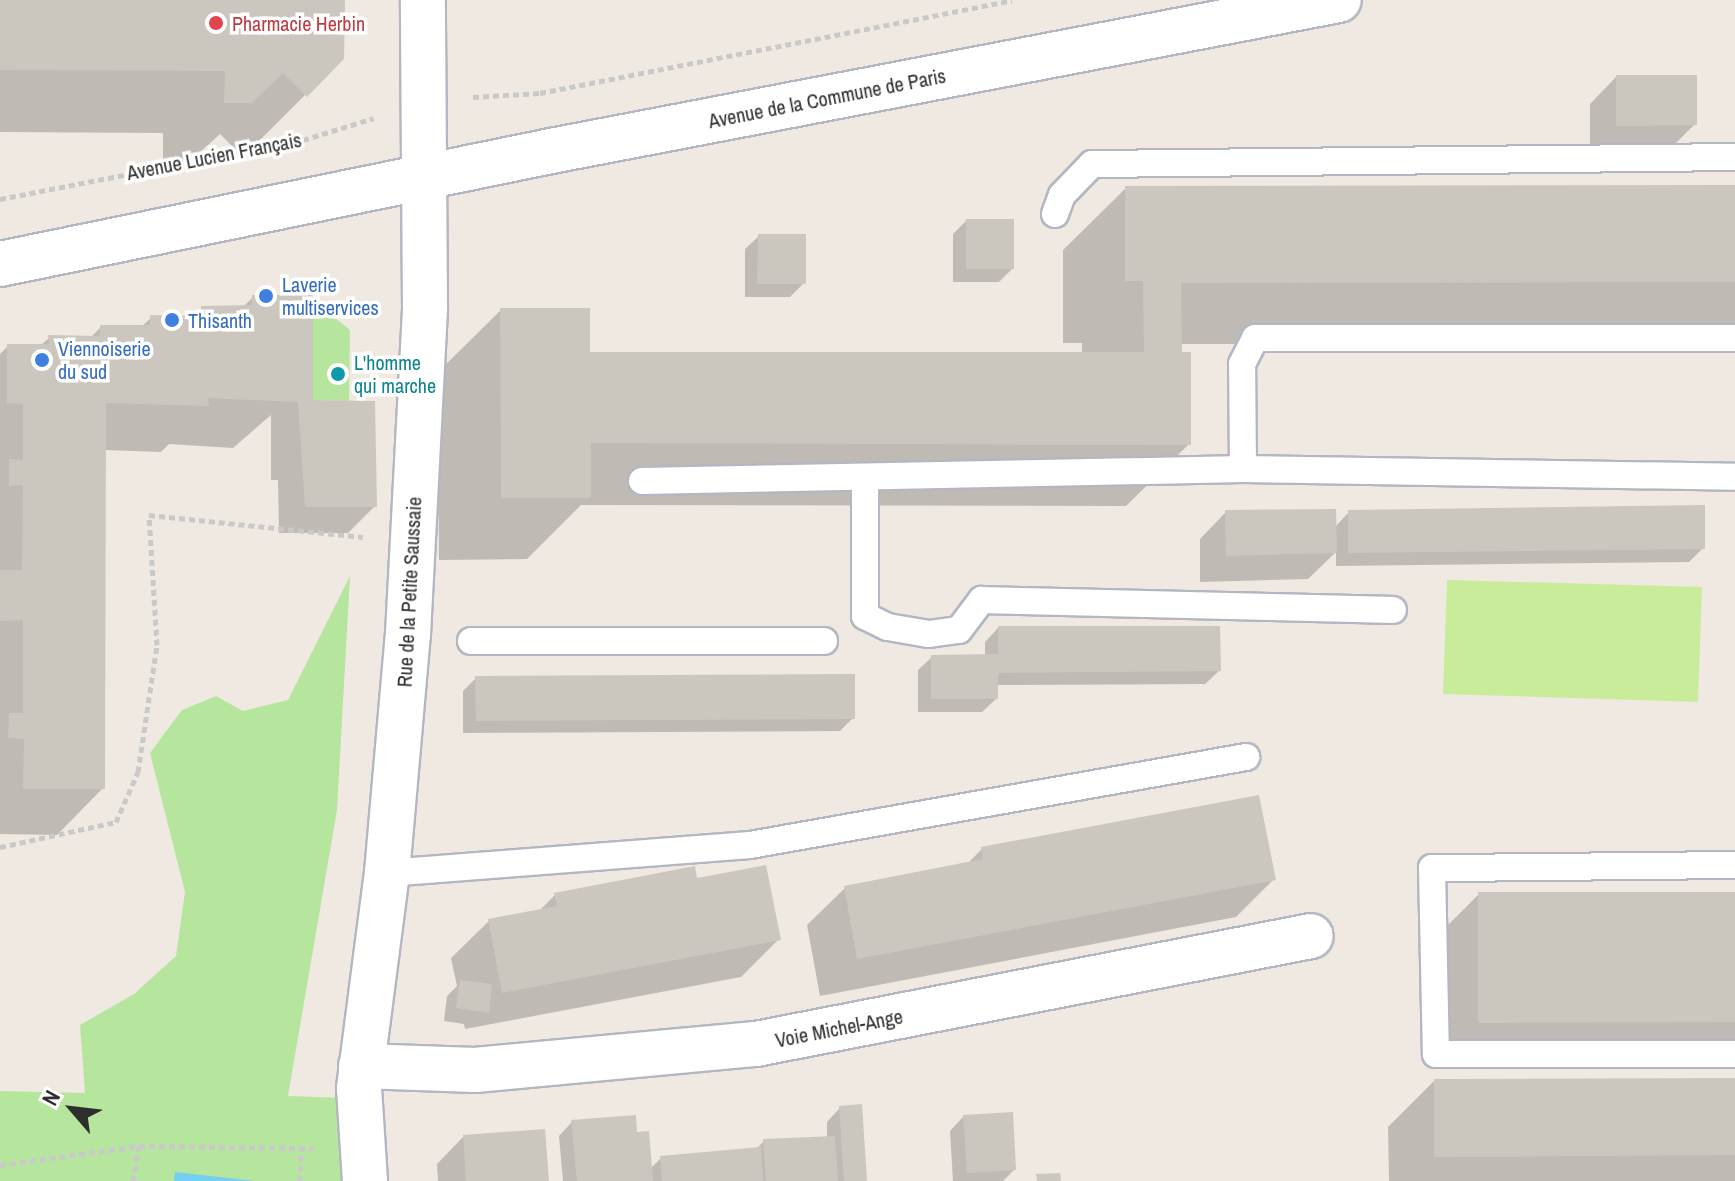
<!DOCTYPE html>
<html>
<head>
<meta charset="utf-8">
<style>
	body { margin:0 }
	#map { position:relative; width:1735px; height:1181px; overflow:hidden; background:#efe9e1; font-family:"Archivo Narrow",sans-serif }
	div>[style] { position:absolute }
	.green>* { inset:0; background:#b6e59e }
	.pitch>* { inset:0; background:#c9ec9a }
	.water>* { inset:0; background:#75cff0 }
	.shadow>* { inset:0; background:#0003 }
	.building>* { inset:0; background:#cbc7bf }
	.path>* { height:5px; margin-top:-2.5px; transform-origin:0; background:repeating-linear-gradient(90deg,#c9c9c9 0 6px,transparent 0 10px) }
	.roads { filter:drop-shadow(2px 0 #b4b7c1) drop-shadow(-2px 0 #b4b7c1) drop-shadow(0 2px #b4b7c1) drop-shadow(0 -2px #b4b7c1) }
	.service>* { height:26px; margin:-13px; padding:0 13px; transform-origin:13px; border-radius:13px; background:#fff }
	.minor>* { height:44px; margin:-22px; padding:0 22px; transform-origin:22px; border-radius:22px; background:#fff }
	.dots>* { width:22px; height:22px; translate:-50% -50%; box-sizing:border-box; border:4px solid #fff; border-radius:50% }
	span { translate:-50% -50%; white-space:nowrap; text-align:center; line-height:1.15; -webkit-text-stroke:7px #fff; paint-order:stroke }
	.health-label { font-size:20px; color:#be3a42 }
	.left { translate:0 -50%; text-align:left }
	.street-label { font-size:20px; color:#2e2e2e }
	.shop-label { font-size:20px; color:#366cbe }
	.culture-label { font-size:20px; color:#0d838f }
	.north { position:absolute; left:32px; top:1069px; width:80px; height:80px; -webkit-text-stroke:6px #fff; paint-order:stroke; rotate:298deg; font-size:22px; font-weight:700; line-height:32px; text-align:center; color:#2e2e2e }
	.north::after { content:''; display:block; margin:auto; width:28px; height:36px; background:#2e2e2e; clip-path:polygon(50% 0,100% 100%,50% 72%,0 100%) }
</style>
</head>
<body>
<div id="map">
	<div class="green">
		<i style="clip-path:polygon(313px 317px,335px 318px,350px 330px,349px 401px,313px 400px)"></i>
		<i style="clip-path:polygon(350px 576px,337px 810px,288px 1096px,345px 1098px,350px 1181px,0 1181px,0 1091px,85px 1093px,80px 1025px,134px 994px,176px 956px,185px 892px,150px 753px,182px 710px,216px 696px,243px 711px,288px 700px)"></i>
	</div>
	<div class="pitch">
		<i style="clip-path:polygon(1447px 580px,1702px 587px,1698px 702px,1443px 694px)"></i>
	</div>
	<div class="water">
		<i style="clip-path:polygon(175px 1172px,255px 1181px,174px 1181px)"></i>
	</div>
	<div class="shadow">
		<i style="clip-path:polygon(0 0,343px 0,342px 58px,243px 157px,220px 134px,187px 164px,163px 165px,163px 133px,0 132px)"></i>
		<i style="clip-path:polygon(1616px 77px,1695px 124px,1668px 151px,1590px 152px,1590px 104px)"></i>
		<i style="clip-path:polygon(1735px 187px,1735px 344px,1180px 344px,1189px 444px,1126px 506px,581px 505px,527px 559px,439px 560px,438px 372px,501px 310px,588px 354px,1082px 354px,1082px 343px,1063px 343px,1063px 250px,1126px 188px)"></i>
		<i style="clip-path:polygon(966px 221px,1012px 269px,999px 282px,953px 282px,953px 234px)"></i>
		<i style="clip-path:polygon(759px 236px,804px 283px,790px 297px,745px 297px,745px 249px)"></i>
		<i style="clip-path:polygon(253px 297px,375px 506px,348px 533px,279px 533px,278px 480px,271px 480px,271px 415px,233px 448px,169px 444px,161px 452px,104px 450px,103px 788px,57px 835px,0 834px,0 354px,8px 346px,40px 346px,49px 338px,90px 338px,101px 327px,141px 327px,151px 318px,191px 318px,202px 308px,243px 307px)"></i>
		<i style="clip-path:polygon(1226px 512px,1335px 527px,1349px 512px,1703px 548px,1689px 562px,1336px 566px,1336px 552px,1308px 579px,1200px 582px,1200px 539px)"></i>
		<i style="clip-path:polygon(998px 628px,1219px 671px,1205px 684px,996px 685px,996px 699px,982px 712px,918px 712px,918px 670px,932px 657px,985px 656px,985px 642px)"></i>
		<i style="clip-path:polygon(476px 678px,853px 718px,840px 731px,463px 733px,463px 691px)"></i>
		<i style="clip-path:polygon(982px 849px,1274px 879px,1236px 917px,820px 996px,807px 925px,845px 888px,967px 864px)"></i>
		<i style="clip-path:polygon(695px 881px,779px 939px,741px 977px,465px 1029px,464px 1024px,444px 1021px,447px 996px,457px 986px,451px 958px,489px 921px,539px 911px,555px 895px)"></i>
		<i style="clip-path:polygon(1479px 894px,1735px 894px,1735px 1067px,1433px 1068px,1433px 940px)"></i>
		<i style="clip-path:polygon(1735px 1080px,1735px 1181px,1389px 1181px,1388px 1127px,1434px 1081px)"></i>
		<i style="clip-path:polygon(840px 1108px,863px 1181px,563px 1181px,559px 1136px,572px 1122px,636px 1134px,650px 1169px,661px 1158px,755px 1150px,764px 1141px,827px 1138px,827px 1122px)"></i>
		<i style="clip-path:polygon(963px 1117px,1014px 1170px,1003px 1181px,953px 1181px,950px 1131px)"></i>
		<i style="clip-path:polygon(463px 1137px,547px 1181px,438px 1181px,437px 1164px)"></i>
	</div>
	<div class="building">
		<i style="clip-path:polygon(0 0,345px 0,344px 59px,307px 97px,283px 73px,252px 103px,224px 103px,225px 71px,0 70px)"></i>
		<i style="clip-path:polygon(1616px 75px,1697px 75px,1697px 125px,1616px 126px)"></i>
		<i style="clip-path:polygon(1735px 185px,1735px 282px,1181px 283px,1182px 352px,1191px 352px,1191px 445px,591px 443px,591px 498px,501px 498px,500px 308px,590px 308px,590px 352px,1144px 352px,1143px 281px,1125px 281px,1125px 186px)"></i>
		<i style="clip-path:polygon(966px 219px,1014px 219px,1014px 269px,966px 269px)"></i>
		<i style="clip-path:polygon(758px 234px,806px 234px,806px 284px,757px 284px)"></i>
		<i style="clip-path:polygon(252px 295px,313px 295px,313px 400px,375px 401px,377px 507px,305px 507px,298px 402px,208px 398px,209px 406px,106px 403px,105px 789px,23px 789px,24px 739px,8px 738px,9px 713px,23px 713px,23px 620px,0 621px,0 570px,22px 570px,23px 485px,9px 486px,9px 459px,23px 460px,23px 404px,7px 403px,7px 344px,49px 344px,48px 335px,100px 336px,100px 325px,150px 325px,150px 315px,201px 316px,201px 306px,252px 305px)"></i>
		<i style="clip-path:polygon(1705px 505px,1705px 549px,1348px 553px,1348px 510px)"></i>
		<i style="clip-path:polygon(1336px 509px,1337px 553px,1226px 556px,1225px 510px)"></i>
		<i style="clip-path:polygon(998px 626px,1220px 626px,1221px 671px,998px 673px,998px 699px,931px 699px,931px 655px,998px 654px)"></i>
		<i style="clip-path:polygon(855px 674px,855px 719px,476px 721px,475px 676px)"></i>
		<i style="clip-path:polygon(1259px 795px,1276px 880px,857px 959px,844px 886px,983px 859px,981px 847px)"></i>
		<i style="clip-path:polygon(766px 865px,781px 940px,502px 993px,488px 919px,557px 906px,554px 893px,695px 866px,697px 878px)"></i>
		<i style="clip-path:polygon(1478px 892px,1735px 892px,1735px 1022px,1478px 1023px)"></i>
		<i style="clip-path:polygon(460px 980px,492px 984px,489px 1013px,456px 1008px)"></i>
		<i style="clip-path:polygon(1735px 1078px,1735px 1155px,1434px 1157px,1434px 1079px)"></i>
		<i style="clip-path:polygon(862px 1104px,867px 1181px,844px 1181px,839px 1106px)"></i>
		<i style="clip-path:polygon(1013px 1112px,1016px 1170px,967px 1173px,963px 1115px)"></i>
		<i style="clip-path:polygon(636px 1115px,637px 1132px,649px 1131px,653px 1181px,577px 1181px,571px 1120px)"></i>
		<i style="clip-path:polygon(545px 1129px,549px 1181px,466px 1181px,463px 1135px)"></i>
		<i style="clip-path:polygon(835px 1136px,838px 1181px,766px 1181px,763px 1139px)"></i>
		<i style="clip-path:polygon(761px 1147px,763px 1181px,662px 1181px,660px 1156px)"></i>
		<i style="clip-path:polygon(1060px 1173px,1061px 1181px,1037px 1181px,1036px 1174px)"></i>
	</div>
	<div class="path">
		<i style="left:473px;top:97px;width:67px;rotate:-3.4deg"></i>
		<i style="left:540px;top:93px;width:481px;rotate:-11.1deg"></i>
		<i style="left:0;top:199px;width:309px;rotate:-11deg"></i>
		<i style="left:303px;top:140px;width:74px;rotate:-17.2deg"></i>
		<i style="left:0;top:847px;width:119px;rotate:-12.2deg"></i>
		<i style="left:116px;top:822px;width:55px;rotate:-66.3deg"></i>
		<i style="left:138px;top:772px;width:128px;rotate:-81.5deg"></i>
		<i style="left:157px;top:645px;width:130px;rotate:-93.5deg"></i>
		<i style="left:149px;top:515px;width:215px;rotate:5.9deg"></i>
		<i style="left:0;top:1165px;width:140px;rotate:-7.8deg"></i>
		<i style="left:139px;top:1146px;width:175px;rotate:0.7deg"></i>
		<i style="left:133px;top:1181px;width:35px;rotate:-80deg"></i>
		<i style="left:300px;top:1181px;width:35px;rotate:-88deg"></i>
	</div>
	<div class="roads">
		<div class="service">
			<i style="left:1055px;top:214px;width:20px;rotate:-70deg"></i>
			<i style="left:1062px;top:195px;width:43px;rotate:-45.9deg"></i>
			<i style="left:1092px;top:164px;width:643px;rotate:-0.62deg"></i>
			<i style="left:1243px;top:469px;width:105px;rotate:-90.5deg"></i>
			<i style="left:1242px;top:364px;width:29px;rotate:-63deg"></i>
			<i style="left:1255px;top:338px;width:480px"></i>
			<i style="left:865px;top:479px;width:137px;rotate:90deg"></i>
			<i style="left:865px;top:616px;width:25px;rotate:26deg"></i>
			<i style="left:888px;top:627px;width:42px;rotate:9.7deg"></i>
			<i style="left:929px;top:634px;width:30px;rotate:-8deg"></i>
			<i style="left:959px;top:630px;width:38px;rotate:-53deg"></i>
			<i style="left:982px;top:600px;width:411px;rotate:1.4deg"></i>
			<i style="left:642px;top:481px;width:601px;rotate:-1.14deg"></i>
			<i style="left:1243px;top:469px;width:492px;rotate:0.9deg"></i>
			<i style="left:471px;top:641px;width:353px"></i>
			<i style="left:1735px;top:865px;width:303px;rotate:179.4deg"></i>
			<i style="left:1432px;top:868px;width:186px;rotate:88.8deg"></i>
			<i style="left:1436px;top:1054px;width:299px"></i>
			<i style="left:387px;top:873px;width:364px;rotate:-4.4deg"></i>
			<i style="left:750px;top:845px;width:504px;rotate:-10.06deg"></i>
		</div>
		<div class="minor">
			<i style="left:0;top:264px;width:562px;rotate:-11.59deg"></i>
			<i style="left:551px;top:151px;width:802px;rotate:-10.85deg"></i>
			<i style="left:361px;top:1066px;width:114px;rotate:2deg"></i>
			<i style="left:475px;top:1070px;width:282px;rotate:-5.3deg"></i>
			<i style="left:756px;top:1044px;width:565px;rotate:-11.01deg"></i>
			<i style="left:365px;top:1181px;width:93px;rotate:-93.7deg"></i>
			<i style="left:359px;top:1088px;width:217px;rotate:-82.6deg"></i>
			<i style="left:387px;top:873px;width:240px;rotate:-85deg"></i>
			<i style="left:408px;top:634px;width:327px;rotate:-87deg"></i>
			<i style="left:425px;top:307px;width:307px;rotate:-90.4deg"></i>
		</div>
	</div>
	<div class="dots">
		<i style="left:216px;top:23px;background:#e0444e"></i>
		<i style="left:266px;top:296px;background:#3f7fe0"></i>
		<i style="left:172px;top:320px;background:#3f7fe0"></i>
		<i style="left:42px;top:360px;background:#3f7fe0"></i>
		<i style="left:338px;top:374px;background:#0f9aa8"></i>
	</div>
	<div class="health-label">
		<span class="left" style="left:232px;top:23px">Pharmacie Herbin</span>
	</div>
	<div class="street-label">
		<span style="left:827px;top:98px;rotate:-11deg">Avenue de la Commune de Paris</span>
		<span style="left:214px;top:156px;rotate:-11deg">Avenue Lucien Français</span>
		<span style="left:409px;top:592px;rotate:-87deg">Rue de la Petite Saussaie</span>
		<span style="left:839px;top:1028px;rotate:-11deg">Voie Michel-Ange</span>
	</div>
	<div class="shop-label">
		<span class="left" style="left:282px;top:296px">Laverie<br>multiservices</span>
		<span class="left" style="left:188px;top:320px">Thisanth</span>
		<span class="left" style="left:58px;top:360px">Viennoiserie<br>du sud</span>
	</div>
	<div class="culture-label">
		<span class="left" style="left:354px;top:374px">L'homme<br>qui marche</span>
	</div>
	<div class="north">N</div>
</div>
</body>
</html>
